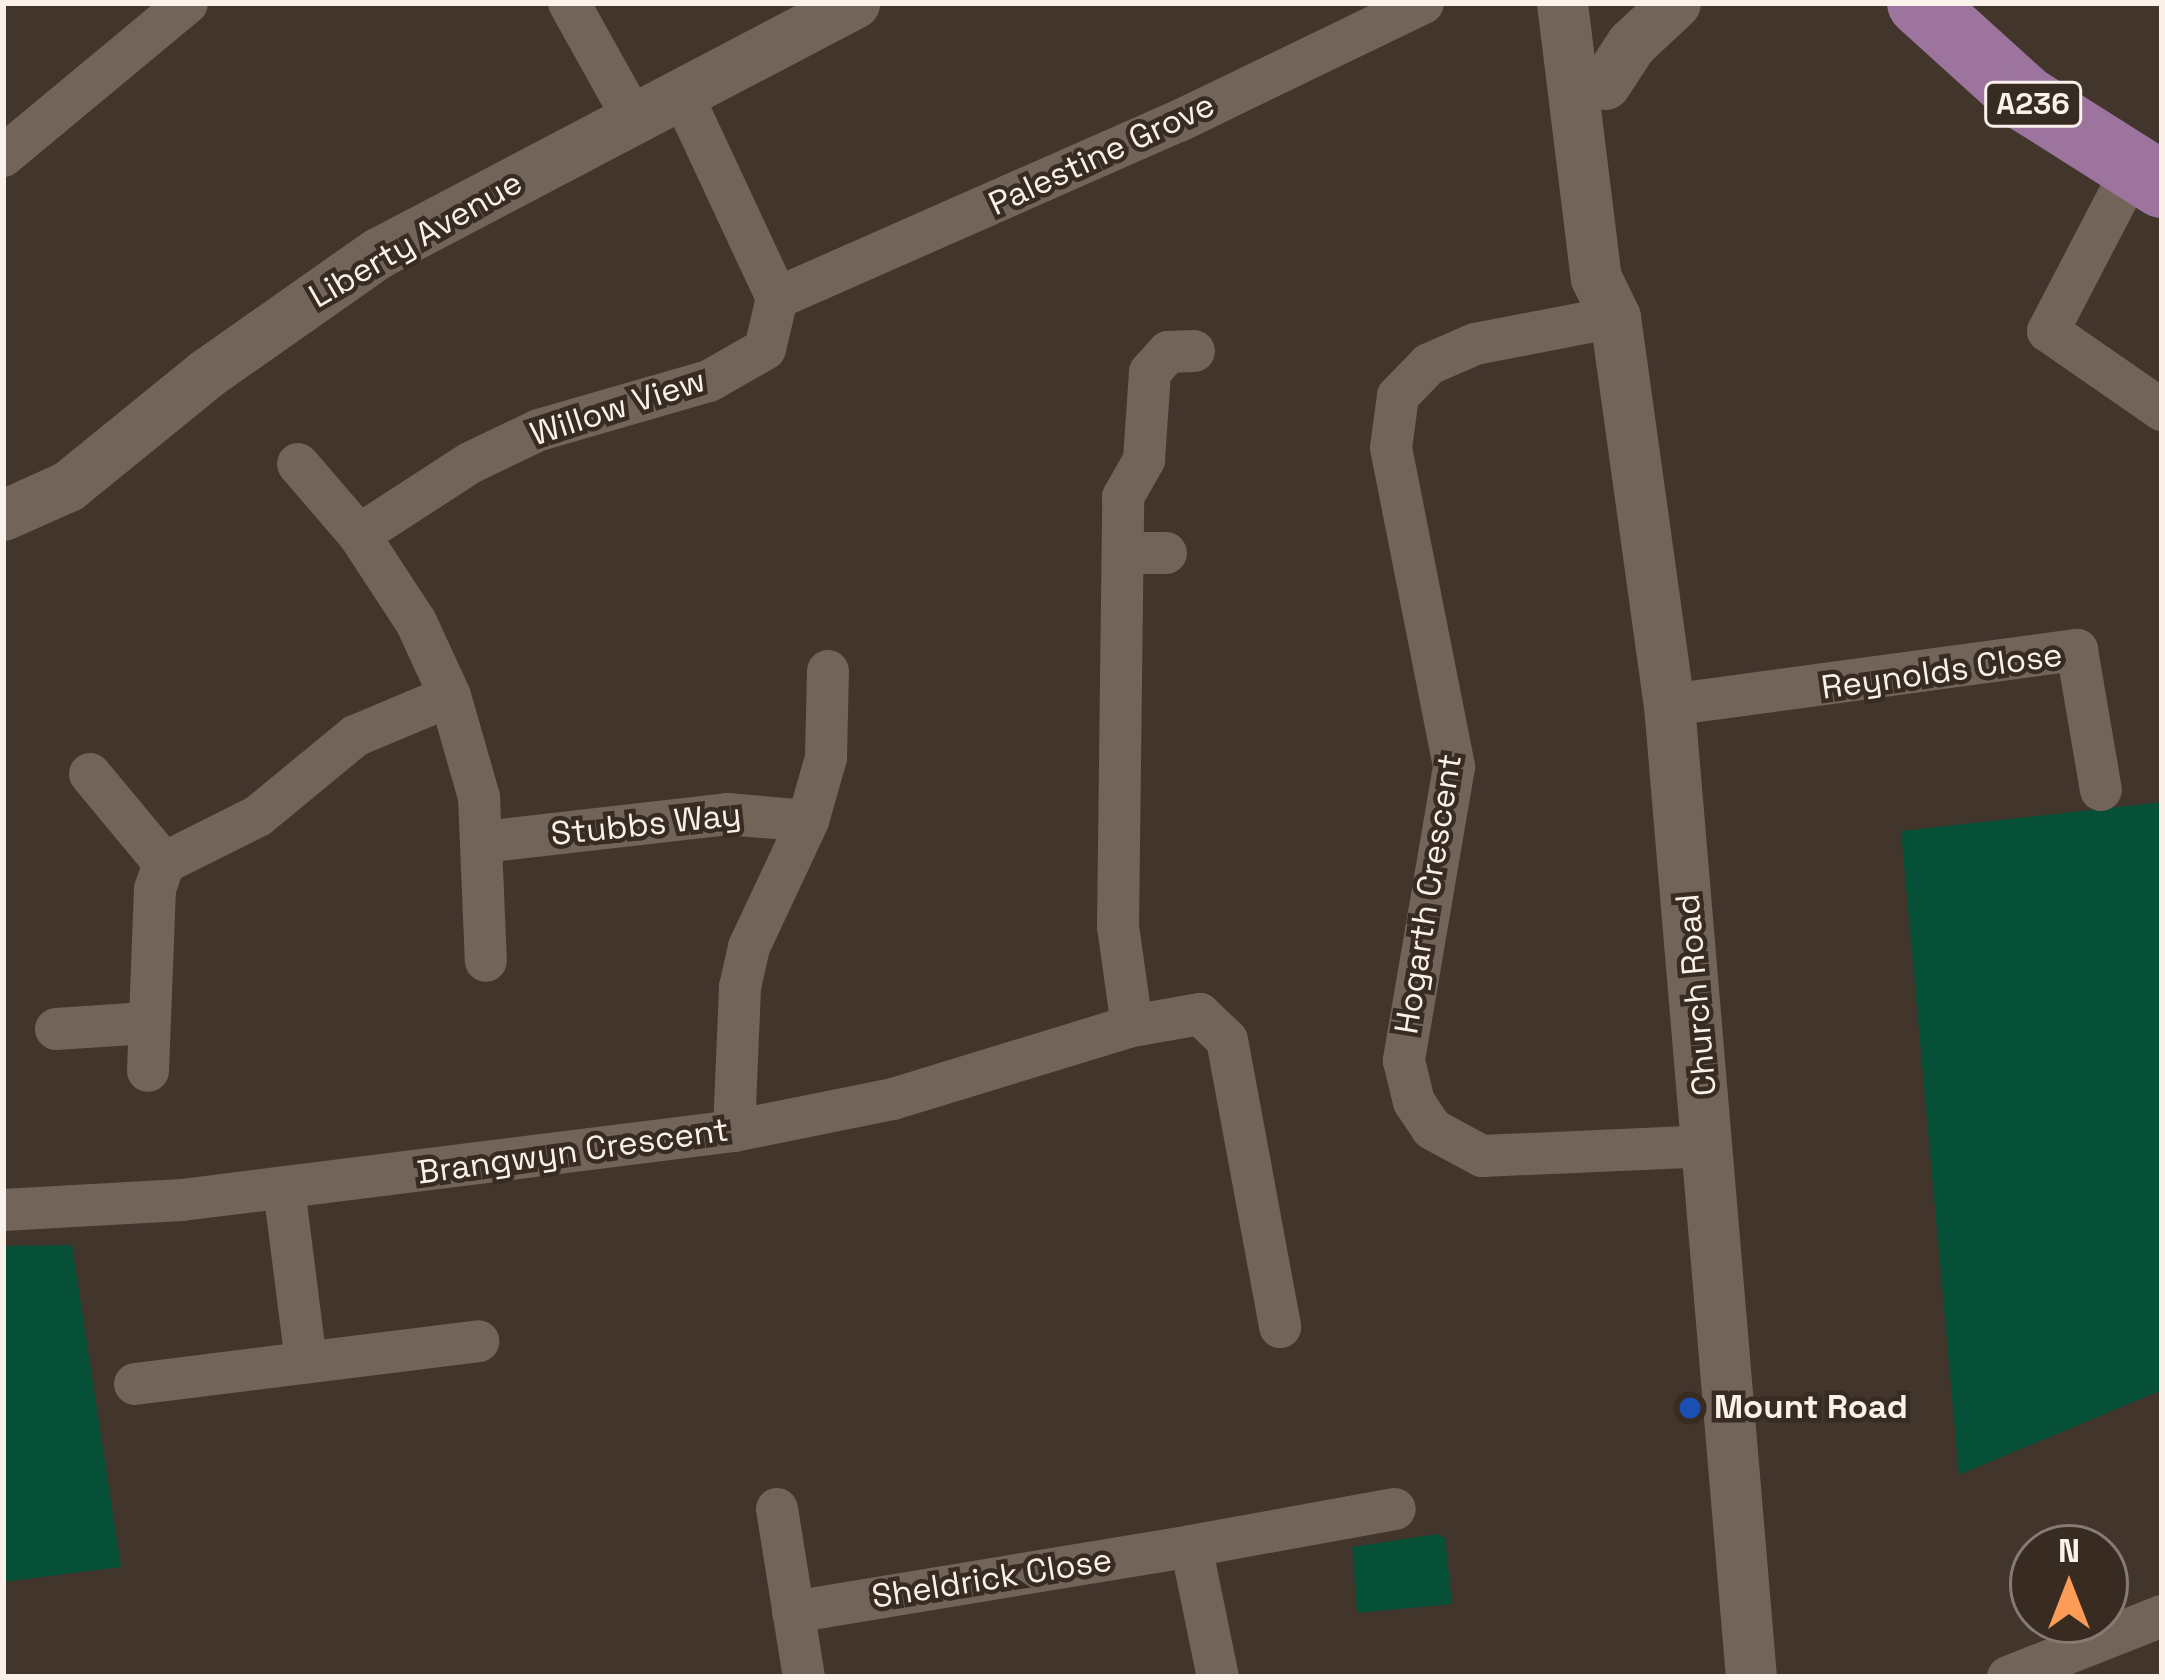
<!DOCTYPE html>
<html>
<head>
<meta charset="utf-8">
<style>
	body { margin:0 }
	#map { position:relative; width:2165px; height:1680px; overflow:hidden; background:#42352c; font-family:"Space Grotesk",sans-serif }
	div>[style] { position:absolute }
	.green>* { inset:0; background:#065038 }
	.minor>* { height:42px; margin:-21px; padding:0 21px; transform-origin:21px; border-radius:21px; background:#73645a }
	.tertiary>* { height:51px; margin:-25.5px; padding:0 25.5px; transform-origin:25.5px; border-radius:25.5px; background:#73645a }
	.primary>* { height:66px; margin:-33px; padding:0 33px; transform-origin:33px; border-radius:33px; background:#9c749e }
	.dots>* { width:33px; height:33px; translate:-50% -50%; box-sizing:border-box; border:6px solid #382b22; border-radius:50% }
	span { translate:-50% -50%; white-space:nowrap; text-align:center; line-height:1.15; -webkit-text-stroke:9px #382b22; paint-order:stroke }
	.shield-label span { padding:3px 9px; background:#382b22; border:3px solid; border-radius:9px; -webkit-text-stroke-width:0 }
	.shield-label { font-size:30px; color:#faf1eb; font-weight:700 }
	.street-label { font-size:33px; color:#faf1eb }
	.poi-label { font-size:33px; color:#faf1eb; font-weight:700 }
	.left { translate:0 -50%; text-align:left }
	.frame { position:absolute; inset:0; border:6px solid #faf1eb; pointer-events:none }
	.north { position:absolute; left:2009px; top:1524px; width:120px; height:120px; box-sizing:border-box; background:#382b22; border:3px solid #867a72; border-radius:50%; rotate:0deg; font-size:33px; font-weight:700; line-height:48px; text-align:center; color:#faf1eb }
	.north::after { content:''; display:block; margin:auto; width:42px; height:54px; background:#fd9c56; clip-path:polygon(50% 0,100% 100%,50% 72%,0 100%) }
</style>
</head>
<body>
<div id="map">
	<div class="green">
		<i style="clip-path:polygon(2162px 802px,2162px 1390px,1959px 1475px,1901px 831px)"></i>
		<i style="clip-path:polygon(72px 1245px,121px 1567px,3px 1582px,3px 1246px)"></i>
		<i style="clip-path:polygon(1437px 1534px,1445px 1538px,1452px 1604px,1357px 1613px,1352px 1547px)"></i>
	</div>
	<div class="minor">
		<i style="left:569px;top:3px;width:134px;rotate:60.9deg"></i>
		<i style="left:3px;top:156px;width:239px;rotate:-39.7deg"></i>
		<i style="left:2133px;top:168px;width:184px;rotate:117.5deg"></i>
		<i style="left:2048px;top:331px;width:139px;rotate:34.7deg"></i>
		<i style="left:777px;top:298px;width:439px;rotate:-23.8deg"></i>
		<i style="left:1179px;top:121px;width:271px;rotate:-25.8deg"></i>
		<i style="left:1615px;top:317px;width:143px;rotate:169.1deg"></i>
		<i style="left:1475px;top:344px;width:50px;rotate:156.5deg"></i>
		<i style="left:1429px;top:364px;width:45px;rotate:134.1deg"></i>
		<i style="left:1398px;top:396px;width:52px;rotate:97.7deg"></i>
		<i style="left:1391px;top:448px;width:325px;rotate:78.8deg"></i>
		<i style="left:1454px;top:767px;width:298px;rotate:99.7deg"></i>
		<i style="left:1404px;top:1061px;width:42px;rotate:76.3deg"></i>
		<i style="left:1414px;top:1102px;width:32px;rotate:56deg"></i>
		<i style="left:1432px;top:1129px;width:57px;rotate:28.4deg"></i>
		<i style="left:1482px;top:1156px;width:229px;rotate:-2.5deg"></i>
		<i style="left:298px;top:464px;width:94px;rotate:49.3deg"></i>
		<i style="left:359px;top:535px;width:104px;rotate:56.8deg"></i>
		<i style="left:416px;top:622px;width:81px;rotate:65.3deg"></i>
		<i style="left:450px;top:696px;width:105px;rotate:74deg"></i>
		<i style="left:479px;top:797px;width:164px;rotate:87.6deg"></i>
		<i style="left:359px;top:535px;width:132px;rotate:-33deg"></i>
		<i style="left:470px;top:463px;width:76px;rotate:-25.6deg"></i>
		<i style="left:539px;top:430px;width:177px;rotate:-16.1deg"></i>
		<i style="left:709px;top:381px;width:64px;rotate:-29.7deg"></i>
		<i style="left:765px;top:349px;width:52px;rotate:-76.8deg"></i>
		<i style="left:777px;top:298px;width:223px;rotate:-115deg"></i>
		<i style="left:1123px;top:553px;width:43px"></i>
		<i style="left:1669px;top:705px;width:412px;rotate:-7.7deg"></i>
		<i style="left:2077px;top:650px;width:142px;rotate:80.3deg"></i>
		<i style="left:90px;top:774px;width:116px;rotate:50.3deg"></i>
		<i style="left:164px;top:863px;width:28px;rotate:109deg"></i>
		<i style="left:155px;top:889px;width:182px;rotate:92.2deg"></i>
		<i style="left:483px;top:842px;width:246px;rotate:-6.5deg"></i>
		<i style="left:727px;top:814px;width:81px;rotate:4.9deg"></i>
		<i style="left:164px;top:863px;width:105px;rotate:-26.6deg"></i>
		<i style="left:258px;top:816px;width:126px;rotate:-39.5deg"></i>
		<i style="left:355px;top:736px;width:103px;rotate:-22.8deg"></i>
		<i style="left:1132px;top:1026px;width:100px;rotate:-98deg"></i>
		<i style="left:1118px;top:927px;width:430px;rotate:-89.3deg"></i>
		<i style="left:1123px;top:497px;width:43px;rotate:-60.4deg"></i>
		<i style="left:1144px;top:460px;width:88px;rotate:-86.1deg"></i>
		<i style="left:1150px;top:372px;width:27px;rotate:-48deg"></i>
		<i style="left:1168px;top:352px;width:26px;rotate:-2deg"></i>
		<i style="left:56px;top:1029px;width:91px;rotate:-3.8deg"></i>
		<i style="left:734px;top:1131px;width:144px;rotate:-87.6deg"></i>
		<i style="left:740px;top:987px;width:41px;rotate:-77.3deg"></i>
		<i style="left:749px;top:947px;width:139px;rotate:-64.9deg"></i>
		<i style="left:808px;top:821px;width:66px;rotate:-74.1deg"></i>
		<i style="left:826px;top:758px;width:87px;rotate:-88.7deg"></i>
		<i style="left:284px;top:1188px;width:176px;rotate:82.8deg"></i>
		<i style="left:3px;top:1210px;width:179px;rotate:-3.2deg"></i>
		<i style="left:182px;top:1200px;width:556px;rotate:-7.13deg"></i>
		<i style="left:734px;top:1131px;width:162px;rotate:-11.4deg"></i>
		<i style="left:893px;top:1099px;width:250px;rotate:-17deg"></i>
		<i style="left:1132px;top:1026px;width:69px;rotate:-10deg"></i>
		<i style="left:1200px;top:1014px;width:37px;rotate:44deg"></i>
		<i style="left:1227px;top:1040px;width:292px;rotate:79.5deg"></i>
		<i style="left:135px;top:1384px;width:346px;rotate:-7.1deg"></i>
		<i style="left:777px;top:1509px;width:170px;rotate:80.9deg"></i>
		<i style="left:1191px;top:1546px;width:207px;rotate:-10.3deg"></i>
		<i style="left:793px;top:1612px;width:403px;rotate:-9.4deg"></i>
		<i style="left:1191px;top:1546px;width:134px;rotate:78.4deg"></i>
		<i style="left:2008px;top:1677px;width:166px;rotate:-21.6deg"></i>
	</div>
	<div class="tertiary">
		<i style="left:1562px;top:3px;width:277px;rotate:83deg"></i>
		<i style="left:1596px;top:278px;width:43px;rotate:64deg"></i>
		<i style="left:1615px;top:317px;width:392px;rotate:82.1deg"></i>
		<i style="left:1669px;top:705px;width:975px;rotate:85.18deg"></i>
		<i style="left:1605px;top:84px;width:48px;rotate:-57deg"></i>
		<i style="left:1631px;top:44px;width:60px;rotate:-43deg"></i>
		<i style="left:3px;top:515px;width:71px;rotate:-24deg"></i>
		<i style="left:68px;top:486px;width:179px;rotate:-39.1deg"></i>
		<i style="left:207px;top:373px;width:209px;rotate:-35.1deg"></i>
		<i style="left:378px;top:253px;width:538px;rotate:-27.71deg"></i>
	</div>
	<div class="primary">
		<i style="left:1920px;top:3px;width:143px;rotate:42.2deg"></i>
		<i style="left:2026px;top:99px;width:161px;rotate:32.3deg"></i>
	</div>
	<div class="dots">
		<i style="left:1690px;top:1408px;background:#1a4fb4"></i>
	</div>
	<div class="shield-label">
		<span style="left:2033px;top:104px">A236</span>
	</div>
	<div class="street-label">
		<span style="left:1102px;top:155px;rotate:-25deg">Palestine Grove</span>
		<span style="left:416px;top:240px;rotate:-30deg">Liberty Avenue</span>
		<span style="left:618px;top:408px;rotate:-18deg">Willow View</span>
		<span style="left:1942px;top:672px;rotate:-8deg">Reynolds Close</span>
		<span style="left:646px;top:825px;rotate:-6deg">Stubbs Way</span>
		<span style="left:1429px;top:894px;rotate:-81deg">Hogarth Crescent</span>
		<span style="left:1697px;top:995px;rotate:-95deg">Church Road</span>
		<span style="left:573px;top:1152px;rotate:-8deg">Brangwyn Crescent</span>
		<span style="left:992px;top:1579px;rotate:-9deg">Sheldrick Close</span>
	</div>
	<div class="poi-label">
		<span class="left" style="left:1714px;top:1408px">Mount Road</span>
	</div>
	<div class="frame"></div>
	<div class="north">N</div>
</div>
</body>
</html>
